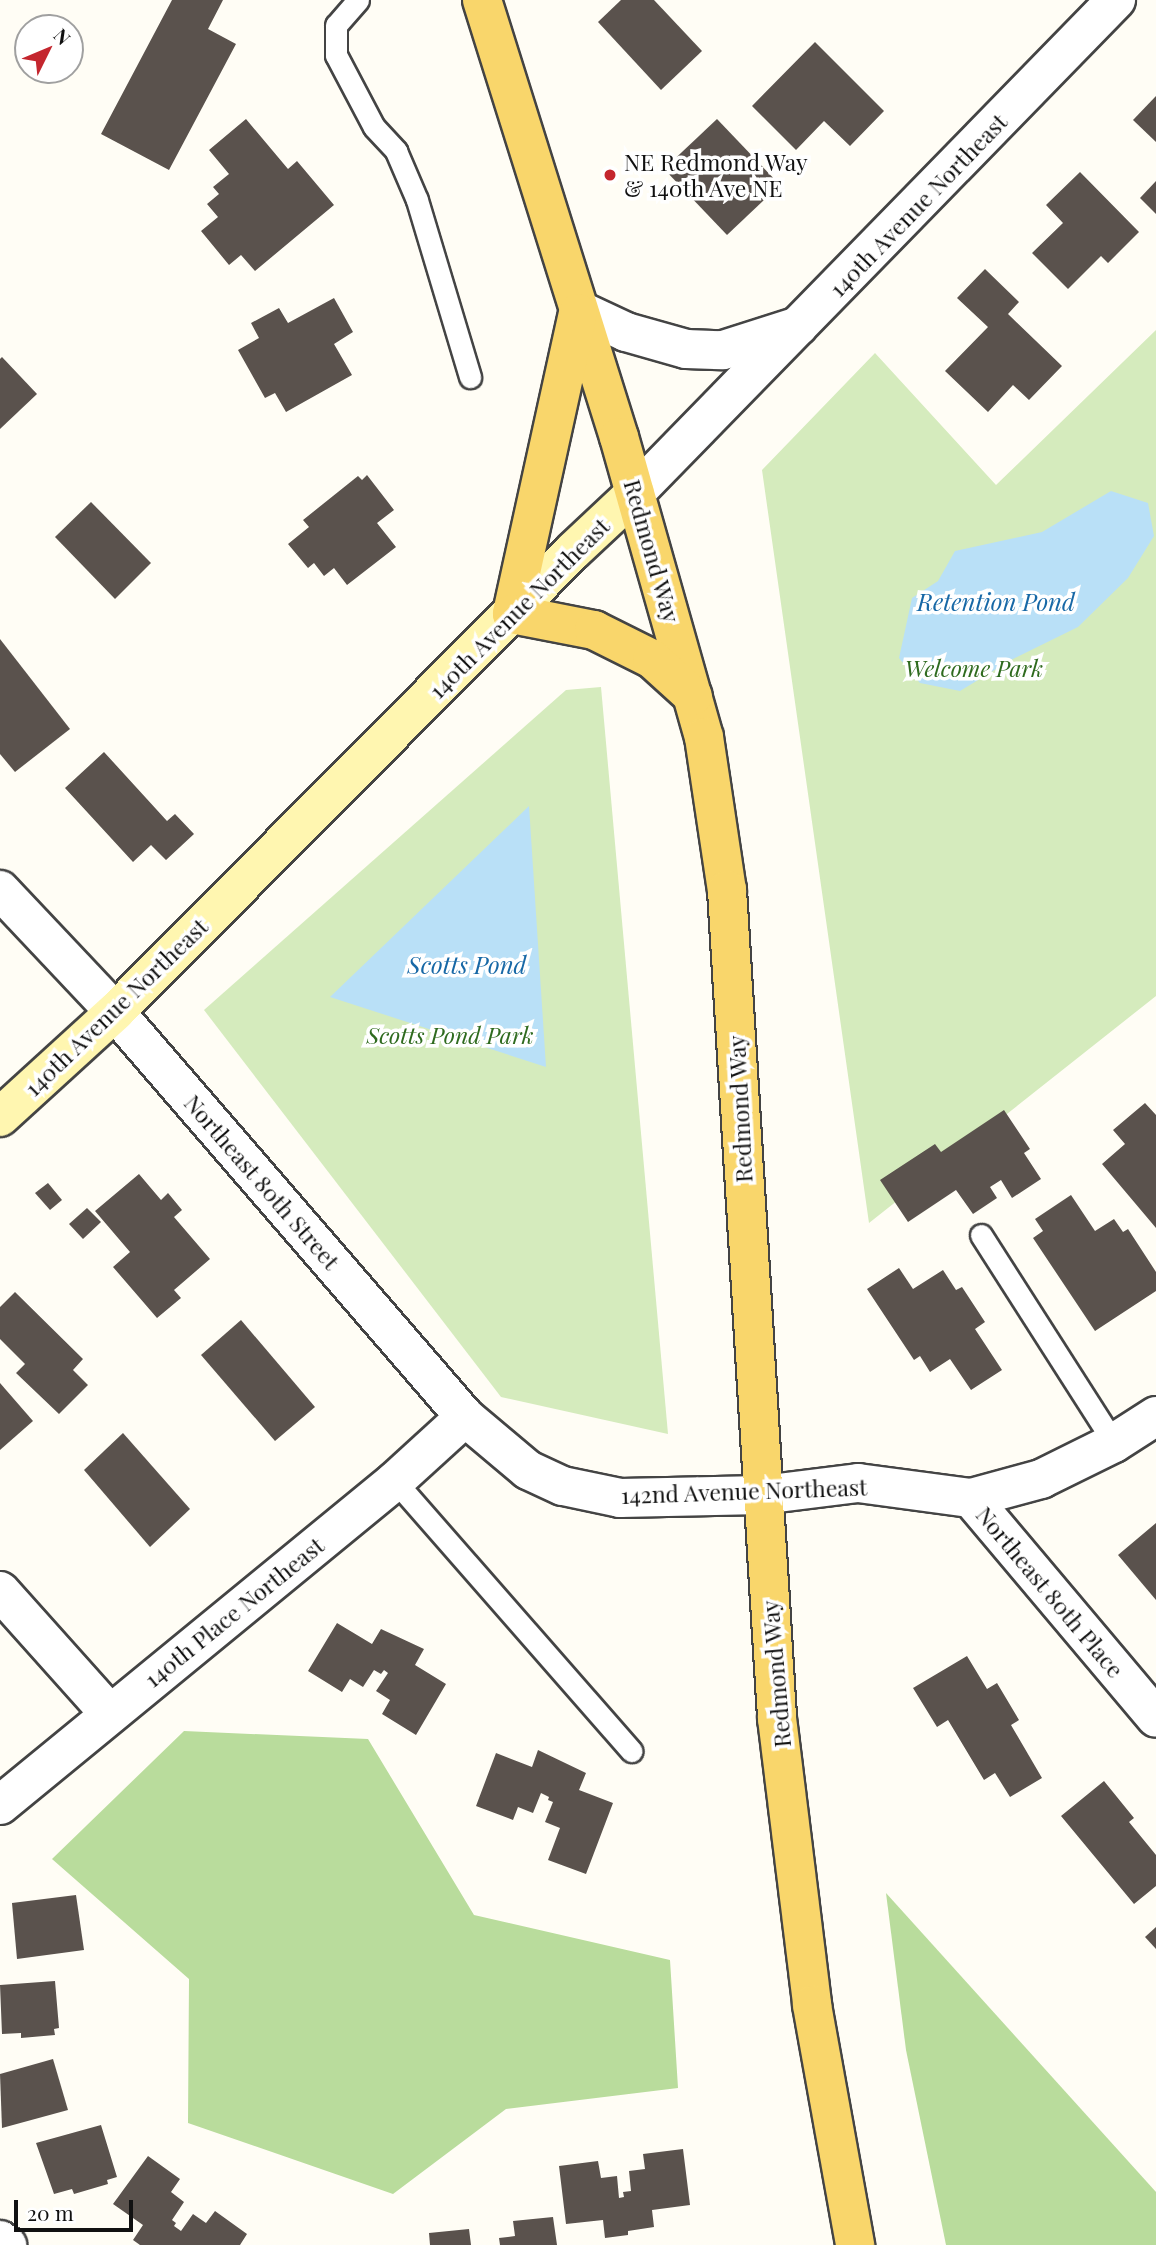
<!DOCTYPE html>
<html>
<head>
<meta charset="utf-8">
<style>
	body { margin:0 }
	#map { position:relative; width:1156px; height:2245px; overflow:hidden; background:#fffdf5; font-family:"Playfair Display",serif }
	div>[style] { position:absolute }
	.green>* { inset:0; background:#d5ebbd }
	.forest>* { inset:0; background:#b9dc9c }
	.water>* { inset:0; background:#b9e0f7 }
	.building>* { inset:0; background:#5a524d }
	.roads { filter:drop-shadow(2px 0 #444) drop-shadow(-2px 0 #444) drop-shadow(0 2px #444) drop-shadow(0 -2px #444) }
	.lane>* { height:21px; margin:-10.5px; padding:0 10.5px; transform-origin:10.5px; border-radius:10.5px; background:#fff }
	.street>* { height:38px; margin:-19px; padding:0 19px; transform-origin:19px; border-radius:19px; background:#fff }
	.secondary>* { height:38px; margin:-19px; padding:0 19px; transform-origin:19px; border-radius:19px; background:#fff6b0 }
	.primary>* { height:38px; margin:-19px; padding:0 19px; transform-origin:19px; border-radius:19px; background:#f9d66b }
	.dots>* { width:19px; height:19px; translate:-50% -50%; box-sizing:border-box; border:4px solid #fff; border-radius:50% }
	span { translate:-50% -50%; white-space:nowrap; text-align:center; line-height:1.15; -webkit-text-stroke:7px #fff; paint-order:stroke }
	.poi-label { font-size:23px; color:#111 }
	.left { translate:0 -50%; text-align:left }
	.street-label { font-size:23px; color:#111 }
	.park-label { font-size:23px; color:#2f6b1f; font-style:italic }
	.water-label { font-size:24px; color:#1768a6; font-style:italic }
	.north { position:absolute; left:14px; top:14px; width:70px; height:70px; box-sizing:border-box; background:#fff; border:2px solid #a0a0a0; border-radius:50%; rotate:47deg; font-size:19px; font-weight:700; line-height:28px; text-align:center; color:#111 }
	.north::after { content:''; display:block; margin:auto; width:24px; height:32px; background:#c4262e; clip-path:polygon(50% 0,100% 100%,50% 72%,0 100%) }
	.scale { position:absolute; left:14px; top:2200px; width:119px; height:32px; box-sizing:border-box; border:4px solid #111; border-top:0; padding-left:9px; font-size:21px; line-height:24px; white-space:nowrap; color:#111; -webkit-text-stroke:5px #fff; paint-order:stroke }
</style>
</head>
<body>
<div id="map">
	<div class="green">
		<i style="clip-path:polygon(1156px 330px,1156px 996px,869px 1223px,762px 470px,875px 353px,996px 485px)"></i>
		<i style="clip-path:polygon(601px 687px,668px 1434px,501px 1397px,204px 1010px,566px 690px)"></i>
	</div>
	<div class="forest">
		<i style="clip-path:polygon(184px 1731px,368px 1739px,474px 1915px,670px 1960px,678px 2088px,506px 2109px,393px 2194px,188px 2123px,189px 1979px,52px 1859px)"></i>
		<i style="clip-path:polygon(886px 1893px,1156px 2192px,1156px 2245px,946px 2245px,906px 2050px)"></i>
	</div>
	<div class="water">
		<i style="clip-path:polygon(1111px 491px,1148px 503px,1154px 536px,1128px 578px,1078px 627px,1011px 660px,960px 691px,920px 683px,899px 658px,912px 598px,938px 581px,955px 551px,1042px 532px)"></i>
		<i style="clip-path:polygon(529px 806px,546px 1067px,330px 997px)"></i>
	</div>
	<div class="building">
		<i style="clip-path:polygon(172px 0,223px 0,208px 29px,236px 44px,169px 170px,101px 134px)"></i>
		<i style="clip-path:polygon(621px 0,654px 0,702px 51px,661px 90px,598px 22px)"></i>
		<i style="clip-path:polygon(815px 42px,884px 111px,850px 146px,824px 121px,796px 150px,752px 106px)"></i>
		<i style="clip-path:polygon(1156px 96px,1156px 142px,1133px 120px)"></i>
		<i style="clip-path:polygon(246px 119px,288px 169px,297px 161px,334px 205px,255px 271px,241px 255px,229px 265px,201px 231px,218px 217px,207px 204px,219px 194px,213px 187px,229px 174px,209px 150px)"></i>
		<i style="clip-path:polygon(717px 119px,780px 185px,727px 235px,664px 169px)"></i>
		<i style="clip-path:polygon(1080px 172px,1139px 232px,1108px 263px,1101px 256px,1068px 289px,1032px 253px,1063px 223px,1046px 205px)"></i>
		<i style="clip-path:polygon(1156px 181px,1156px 214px,1140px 198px)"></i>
		<i style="clip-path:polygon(985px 269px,1019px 302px,1008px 314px,1062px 366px,1029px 400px,1013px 385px,988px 412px,945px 371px,988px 327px,957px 298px)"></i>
		<i style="clip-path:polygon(334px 298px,353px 332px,334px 344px,352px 375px,286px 412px,275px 393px,265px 398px,238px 350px,259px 338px,251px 323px,279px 308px,288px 323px)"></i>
		<i style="clip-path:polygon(2px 357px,37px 394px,0 429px,0 359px)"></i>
		<i style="clip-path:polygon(367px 475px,394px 510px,377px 523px,396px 547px,347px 585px,334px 568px,324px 576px,314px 563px,308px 568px,288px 544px,309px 527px,303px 520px,358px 476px,362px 480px)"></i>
		<i style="clip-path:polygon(91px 502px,151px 563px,115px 599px,55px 537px)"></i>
		<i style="clip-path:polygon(0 639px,70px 729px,15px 772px,0 754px)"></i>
		<i style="clip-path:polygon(104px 752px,167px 821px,175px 814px,194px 834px,166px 860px,151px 845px,133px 862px,65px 788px)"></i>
		<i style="clip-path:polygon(1145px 1103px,1156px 1115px,1156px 1228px,1102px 1164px,1125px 1144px,1113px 1130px)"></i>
		<i style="clip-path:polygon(1004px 1110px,1030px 1149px,1024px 1153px,1041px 1179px,1012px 1198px,1001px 1180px,990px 1187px,997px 1198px,973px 1214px,956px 1190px,908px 1222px,880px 1180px,935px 1144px,941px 1152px)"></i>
		<i style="clip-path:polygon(139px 1174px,161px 1200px,168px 1193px,182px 1210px,174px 1217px,210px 1259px,174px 1290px,181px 1298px,157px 1318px,113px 1267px,130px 1252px,95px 1211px)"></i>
		<i style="clip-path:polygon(48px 1183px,62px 1200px,50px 1210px,35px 1193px)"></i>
		<i style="clip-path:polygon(1071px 1195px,1095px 1231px,1114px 1219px,1123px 1232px,1128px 1229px,1156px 1272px,1156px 1291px,1095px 1331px,1033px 1238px,1043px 1231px,1035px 1219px)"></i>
		<i style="clip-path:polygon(87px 1208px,101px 1222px,83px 1239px,69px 1224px)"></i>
		<i style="clip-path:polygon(899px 1268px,913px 1289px,943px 1270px,956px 1290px,962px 1287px,985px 1322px,975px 1329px,1002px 1370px,971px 1390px,950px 1359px,930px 1372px,920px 1356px,914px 1360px,867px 1289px)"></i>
		<i style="clip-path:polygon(15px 1292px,83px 1359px,73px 1370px,88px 1385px,59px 1414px,16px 1373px,25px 1364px,0 1339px,0 1307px)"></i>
		<i style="clip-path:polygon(241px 1320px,315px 1407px,275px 1441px,201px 1355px)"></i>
		<i style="clip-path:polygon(0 1383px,33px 1421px,0 1450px)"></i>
		<i style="clip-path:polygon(123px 1433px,190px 1509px,150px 1547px,84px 1470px)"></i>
		<i style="clip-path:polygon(1156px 1523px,1156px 1600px,1118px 1555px)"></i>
		<i style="clip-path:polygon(337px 1623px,372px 1644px,381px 1629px,424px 1649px,415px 1665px,446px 1684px,416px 1735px,382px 1714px,390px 1700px,376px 1691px,388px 1673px,384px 1670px,381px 1674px,374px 1670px,363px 1687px,350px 1679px,342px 1692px,308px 1671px)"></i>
		<i style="clip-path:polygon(967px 1656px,987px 1689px,997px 1683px,1019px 1720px,1011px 1725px,1042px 1778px,1010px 1797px,995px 1773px,984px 1780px,948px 1720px,937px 1727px,913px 1688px)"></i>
		<i style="clip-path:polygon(538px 1750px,586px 1773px,579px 1790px,613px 1803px,586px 1874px,548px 1860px,560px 1828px,545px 1822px,553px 1802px,548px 1800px,549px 1797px,541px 1793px,533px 1813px,518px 1807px,513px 1820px,476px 1806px,496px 1753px,532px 1767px)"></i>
		<i style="clip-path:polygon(1104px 1781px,1134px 1818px,1129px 1822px,1156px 1855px,1156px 1886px,1134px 1904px,1061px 1816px)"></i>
		<i style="clip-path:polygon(76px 1895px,84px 1950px,17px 1959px,12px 1903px)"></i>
		<i style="clip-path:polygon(1156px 1927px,1156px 1949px,1145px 1937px)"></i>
		<i style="clip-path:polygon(55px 1981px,59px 2028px,54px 2029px,55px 2035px,21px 2038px,21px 2033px,2px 2034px,0 1985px)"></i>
		<i style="clip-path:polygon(53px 2059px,68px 2110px,2px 2128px,0 2074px)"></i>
		<i style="clip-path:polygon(101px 2125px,117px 2177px,107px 2180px,108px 2184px,74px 2194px,72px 2189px,54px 2194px,36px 2143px)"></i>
		<i style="clip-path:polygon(683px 2149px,690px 2205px,652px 2210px,654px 2227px,628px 2231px,628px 2235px,605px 2238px,603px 2220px,566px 2224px,559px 2166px,598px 2161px,601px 2178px,617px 2176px,619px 2198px,624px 2197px,623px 2192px,631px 2191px,629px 2171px,645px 2169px,643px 2154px)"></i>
		<i style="clip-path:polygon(148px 2156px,180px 2179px,171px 2192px,184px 2202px,172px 2220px,176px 2223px,174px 2226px,181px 2231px,193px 2214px,206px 2223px,215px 2211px,247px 2234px,240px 2245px,140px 2245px,133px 2240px,143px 2225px,113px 2204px)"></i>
		<i style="clip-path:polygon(553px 2217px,557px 2245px,500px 2245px,499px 2238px,515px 2236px,513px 2221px)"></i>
		<i style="clip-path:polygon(469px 2229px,471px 2245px,430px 2245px,429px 2233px)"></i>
	</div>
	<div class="roads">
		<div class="lane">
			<i style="left:358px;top:0;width:33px;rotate:131deg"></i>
			<i style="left:336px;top:25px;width:30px;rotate:90deg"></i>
			<i style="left:336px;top:55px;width:81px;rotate:62.2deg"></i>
			<i style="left:374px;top:127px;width:33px;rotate:47deg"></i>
			<i style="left:396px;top:151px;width:53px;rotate:66.8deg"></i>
			<i style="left:417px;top:200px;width:185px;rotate:73.3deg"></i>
			<i style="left:981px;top:1235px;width:247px;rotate:57.4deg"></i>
			<i style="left:395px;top:1481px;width:359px;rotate:48.8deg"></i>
		</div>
		<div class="street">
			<i style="left:579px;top:310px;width:52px;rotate:25.1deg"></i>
			<i style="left:626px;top:332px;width:62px;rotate:15.8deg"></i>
			<i style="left:686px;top:349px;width:37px;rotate:2deg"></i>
			<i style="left:723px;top:350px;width:79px;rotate:-17.7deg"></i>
			<i style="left:635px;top:493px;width:689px;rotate:-45.71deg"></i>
			<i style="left:0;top:890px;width:168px;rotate:46.7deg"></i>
			<i style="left:115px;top:1012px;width:535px;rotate:49.17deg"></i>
			<i style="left:465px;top:1417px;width:82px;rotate:40.1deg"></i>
			<i style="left:528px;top:1470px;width:38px;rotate:25deg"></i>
			<i style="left:563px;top:1486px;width:58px;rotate:11.9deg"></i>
			<i style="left:620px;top:1498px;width:142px;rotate:-1.2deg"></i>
			<i style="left:762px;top:1495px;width:97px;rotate:-7.1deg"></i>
			<i style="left:858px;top:1483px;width:114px;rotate:7.6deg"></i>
			<i style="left:971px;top:1498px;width:73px;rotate:-15.2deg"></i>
			<i style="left:1041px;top:1479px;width:81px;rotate:-26.3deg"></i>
			<i style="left:1114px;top:1443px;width:50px;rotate:-32.7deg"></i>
			<i style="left:971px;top:1498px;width:287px;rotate:49.9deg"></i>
			<i style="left:0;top:1591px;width:165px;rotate:48.2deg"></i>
			<i style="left:0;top:1805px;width:511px;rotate:-39.36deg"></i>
			<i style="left:395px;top:1481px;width:95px;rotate:-42.4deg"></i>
			<i style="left:0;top:2240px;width:9px;rotate:36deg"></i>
		</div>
		<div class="secondary">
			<i style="left:0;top:1117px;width:156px;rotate:-42.4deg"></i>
			<i style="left:115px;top:1012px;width:650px;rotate:-45.19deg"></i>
			<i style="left:573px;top:551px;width:85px;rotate:-43.1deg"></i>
		</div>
		<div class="primary">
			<i style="left:482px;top:0;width:458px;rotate:72.6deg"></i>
			<i style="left:619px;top:437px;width:312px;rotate:74.2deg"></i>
			<i style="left:704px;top:737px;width:155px;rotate:81.5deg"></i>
			<i style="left:727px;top:890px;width:830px;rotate:86.54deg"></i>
			<i style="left:777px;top:1718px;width:289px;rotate:83deg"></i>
			<i style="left:812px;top:2005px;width:244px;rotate:79.8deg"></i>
			<i style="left:578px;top:313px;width:308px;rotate:102.4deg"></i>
			<i style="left:512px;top:614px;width:84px;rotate:11deg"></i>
			<i style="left:594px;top:630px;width:65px;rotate:26.6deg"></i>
			<i style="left:652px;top:659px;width:55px;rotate:42.1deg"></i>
		</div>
	</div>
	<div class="dots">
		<i style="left:610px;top:175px;background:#c4262e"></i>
	</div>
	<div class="poi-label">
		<span class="left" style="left:624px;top:175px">NE Redmond Way<br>&amp; 140th Ave NE</span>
	</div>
	<div class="street-label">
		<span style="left:918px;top:205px;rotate:-46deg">140th Avenue Northeast</span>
		<span style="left:652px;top:551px;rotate:74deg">Redmond Way</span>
		<span style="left:519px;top:608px;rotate:-45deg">140th Avenue Northeast</span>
		<span style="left:116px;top:1007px;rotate:-44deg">140th Avenue Northeast</span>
		<span style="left:740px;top:1109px;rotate:-93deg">Redmond Way</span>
		<span style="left:262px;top:1182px;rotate:49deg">Northeast 80th Street</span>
		<span style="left:744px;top:1491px;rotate:-2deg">142nd Avenue Northeast</span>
		<span style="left:1050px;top:1592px;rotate:50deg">Northeast 80th Place</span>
		<span style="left:234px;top:1612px;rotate:-39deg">140th Place Northeast</span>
		<span style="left:776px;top:1674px;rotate:-95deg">Redmond Way</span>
	</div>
	<div class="park-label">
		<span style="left:974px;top:668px">Welcome Park</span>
		<span style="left:450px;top:1035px">Scotts Pond Park</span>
	</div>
	<div class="water-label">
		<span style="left:996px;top:602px">Retention Pond</span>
		<span style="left:467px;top:965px">Scotts Pond</span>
	</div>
	<div class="north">N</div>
	<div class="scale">20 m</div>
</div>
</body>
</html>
